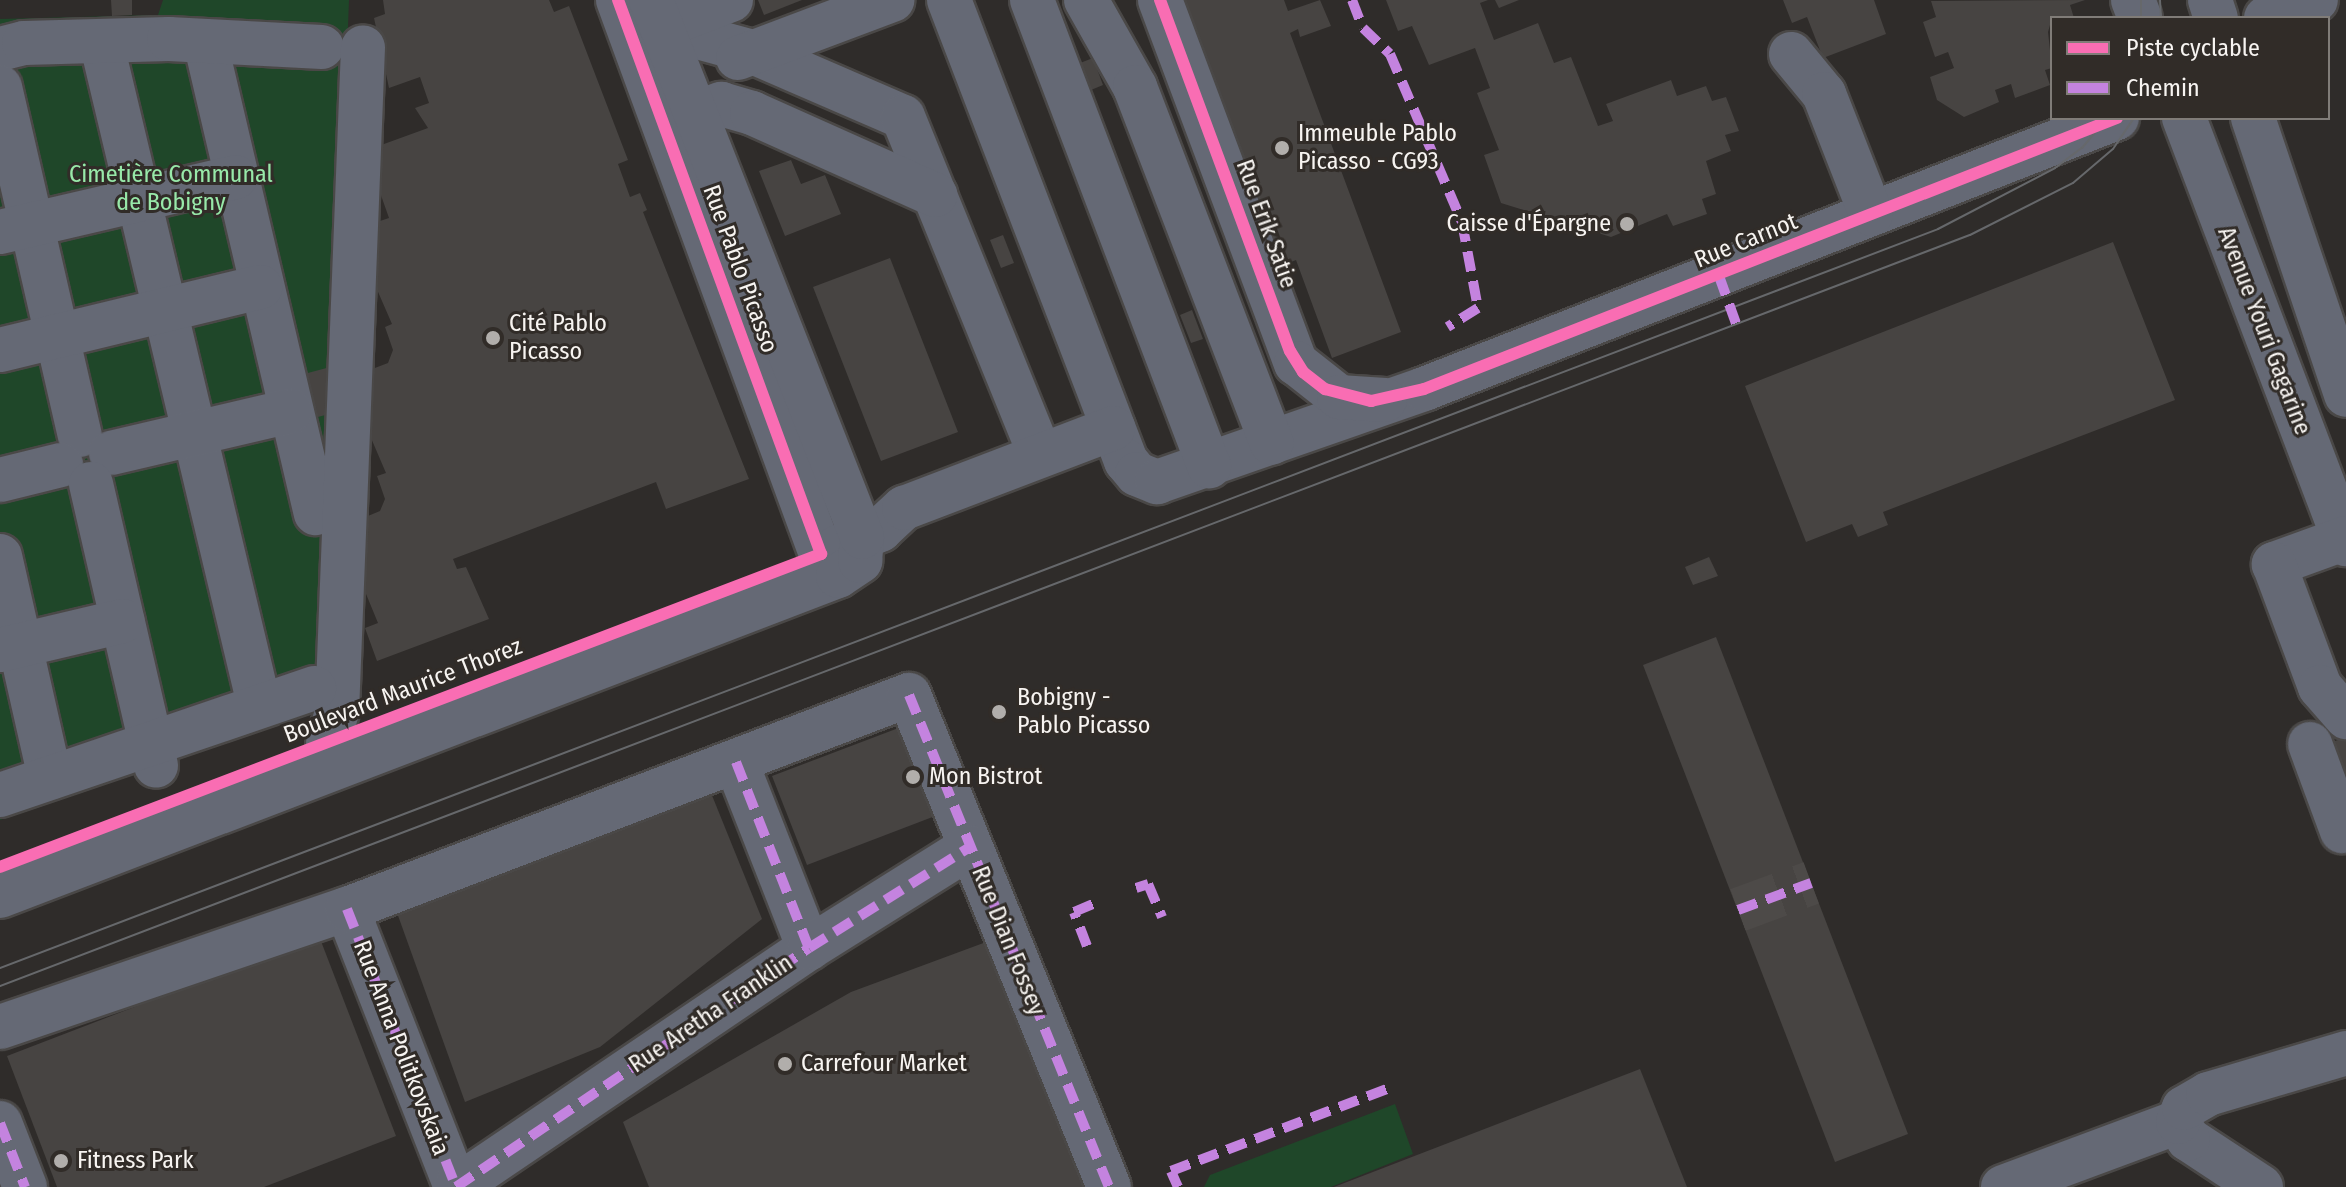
<!DOCTYPE html>
<html>
<head>
<meta charset="utf-8">
<style>
	body { margin:0 }
	#map { position:relative; width:2346px; height:1187px; overflow:hidden; background:#2f2c2a; font-family:"Fira Sans Condensed",sans-serif }
	div>[style] { position:absolute }
	.green>* { inset:0; background:#1f4729 }
	.building>* { inset:0; background:#474442 }
	.minor-tunnel>* { height:44px; margin-top:-22px; transform-origin:0; background:repeating-linear-gradient(90deg,#4d4a48 0 44px,transparent 0 66px) }
	.roads { filter:drop-shadow(2px 0 #4a4847) drop-shadow(-2px 0 #4a4847) drop-shadow(0 2px #4a4847) drop-shadow(0 -2px #4a4847) }
	.minor>* { height:44px; margin:-22px; padding:0 22px; transform-origin:22px; border-radius:22px; background:#656975 }
	.tram>* { height:2px; margin:-1px; padding:0 1px; transform-origin:1px; border-radius:1px; background:#66686b }
	.quiet>* { height:10px; margin-top:-5px; transform-origin:0; background:repeating-linear-gradient(90deg,#c483df 0 20px,transparent 0 30px) }
	.cycleway>* { height:12px; margin:-6px; padding:0 6px; transform-origin:6px; border-radius:6px; background:#f96db3 }
	.dots>* { width:22px; height:22px; translate:-50% -50%; box-sizing:border-box; border:4px solid #312c28; border-radius:50% }
	span { translate:-50% -50%; white-space:nowrap; text-align:center; line-height:1.15; -webkit-text-stroke:6px #312c28; paint-order:stroke }
	.poi-label { font-size:24px; color:#f7f4f1 }
	.left { translate:0 -50%; text-align:left }
	.right { translate:-100% -50%; text-align:right }
	.park-label { font-size:24px; color:#98e9a9 }
	.street-label { font-size:24px; color:#f7f4f1 }
	.legend { position:absolute; left:2050px; top:16px; width:280px; height:104px; box-sizing:border-box; background:#312c28; border:2px solid #807c78; margin:0; padding:10px 14px; list-style:none; font-size:24px; color:#f7f4f1 }
	.legend li { display:flex; align-items:center; gap:16px; height:40px }
	.legend b { width:40px; border:2px solid #807c78 }
</style>
</head>
<body>
<div id="map">
	<div class="green">
		<i style="clip-path:polygon(163px 0,349px 0,322px 707px,0 820px,0 19px,158px 15px)"></i>
		<i style="clip-path:polygon(1395px 1104px,1413px 1154px,1331px 1187px,1204px 1187px,1210px 1175px)"></i>
	</div>
	<div class="building">
		<i style="clip-path:polygon(111px 0,132px 0,132px 15px,112px 16px)"></i>
		<i style="clip-path:polygon(549px 0,554px 12px,569px 6px,628px 160px,618px 164px,630px 197px,640px 193px,647px 210px,643px 212px,749px 479px,666px 509px,656px 482px,453px 559px,457px 569px,466px 567px,489px 619px,377px 661px,365px 628px,378px 623px,352px 560px,351px 523px,380px 511px,385px 499px,377px 476px,386px 473px,359px 410px,359px 374px,388px 363px,393px 350px,385px 327px,392px 324px,365px 262px,365px 226px,389px 218px,371px 167px,373px 148px,428px 128px,415px 108px,429px 103px,420px 77px,389px 88px,374px 18px,385px 14px,383px 0)"></i>
		<i style="clip-path:polygon(758px 0,802px 0,764px 15px)"></i>
		<i style="clip-path:polygon(1181px 0,1284px 0,1288px 11px,1320px 0,1331px 26px,1300px 37px,1298px 29px,1290px 33px,1401px 332px,1332px 358px,1296px 260px,1277px 268px)"></i>
		<i style="clip-path:polygon(1386px 0,1488px 0,1480px 3px,1494px 40px,1538px 23px,1554px 63px,1571px 57px,1598px 126px,1613px 121px,1606px 104px,1671px 80px,1677px 96px,1706px 86px,1712px 101px,1726px 97px,1739px 131px,1725px 135px,1731px 151px,1706px 161px,1716px 194px,1702px 199px,1707px 214px,1673px 226px,1667px 214px,1611px 237px,1501px 203px,1484px 155px,1499px 150px,1477px 93px,1490px 88px,1475px 48px,1429px 65px,1412px 26px,1398px 31px)"></i>
		<i style="clip-path:polygon(1495px 0,1519px 0,1499px 8px)"></i>
		<i style="clip-path:polygon(1783px 0,1874px 0,1886px 34px,1823px 58px,1807px 17px,1792px 23px)"></i>
		<i style="clip-path:polygon(2085px 0,2070px 5px,2074px 18px,2052px 18px,2048px 32px,2052px 68px,2045px 70px,2050px 85px,2015px 98px,2011px 84px,1995px 90px,1999px 102px,1964px 117px,1937px 100px,1930px 77px,1954px 68px,1948px 52px,1935px 57px,1923px 22px,1936px 17px,1931px 1px)"></i>
		<i style="clip-path:polygon(1093px 58px,1103px 85px,1091px 90px,1080px 63px)"></i>
		<i style="clip-path:polygon(791px 160px,801px 184px,825px 175px,841px 214px,785px 236px,759px 171px)"></i>
		<i style="clip-path:polygon(1003px 235px,1014px 263px,1001px 268px,990px 240px)"></i>
		<i style="clip-path:polygon(2113px 242px,2175px 400px,1883px 512px,1888px 525px,1858px 537px,1852px 524px,1806px 542px,1745px 386px)"></i>
		<i style="clip-path:polygon(890px 258px,958px 432px,881px 461px,813px 287px)"></i>
		<i style="clip-path:polygon(1192px 310px,1203px 339px,1191px 343px,1180px 315px)"></i>
		<i style="clip-path:polygon(334px 366px,333px 413px,299px 422px,289px 378px)"></i>
		<i style="clip-path:polygon(1709px 557px,1718px 576px,1693px 585px,1685px 567px)"></i>
		<i style="clip-path:polygon(1716px 637px,1908px 1134px,1835px 1162px,1643px 665px)"></i>
		<i style="clip-path:polygon(909px 724px,943px 813px,807px 865px,772px 776px)"></i>
		<i style="clip-path:polygon(2346px 737px,2346px 803px,2324px 745px)"></i>
		<i style="clip-path:polygon(709px 788px,762px 919px,600px 1047px,465px 1102px,396px 910px)"></i>
		<i style="clip-path:polygon(319px 936px,396px 1136px,264px 1187px,57px 1187px,7px 1056px)"></i>
		<i style="clip-path:polygon(997px 938px,1093px 1187px,649px 1187px,623px 1122px,851px 992px)"></i>
		<i style="clip-path:polygon(1640px 1069px,1687px 1187px,1334px 1187px)"></i>
	</div>
	<div class="minor-tunnel">
		<i style="left:1738px;top:910px;width:78px;rotate:-20.3deg"></i>
	</div>
	<div class="roads">
		<div class="minor">
			<i style="left:618px;top:0;width:590px;rotate:69.88deg"></i>
			<i style="left:949px;top:0;width:494px;rotate:69deg"></i>
			<i style="left:1126px;top:461px;width:17px;rotate:50deg"></i>
			<i style="left:1137px;top:474px;width:22px;rotate:22deg"></i>
			<i style="left:1157px;top:482px;width:283px;rotate:-19.2deg"></i>
			<i style="left:1424px;top:389px;width:744px;rotate:-21.36deg"></i>
			<i style="left:1032px;top:0;width:499px;rotate:69.2deg"></i>
			<i style="left:1086px;top:0;width:100px;rotate:60.6deg"></i>
			<i style="left:1135px;top:87px;width:381px;rotate:69deg"></i>
			<i style="left:1160px;top:0;width:388px;rotate:69.5deg"></i>
			<i style="left:1296px;top:363px;width:55px;rotate:38.3deg"></i>
			<i style="left:1339px;top:397px;width:46px;rotate:3.7deg"></i>
			<i style="left:2133px;top:0;width:19px;rotate:69deg"></i>
			<i style="left:2210px;top:0;width:19px;rotate:72deg"></i>
			<i style="left:2266px;top:18px;width:53px;rotate:-19.8deg"></i>
			<i style="left:661px;top:27px;width:95px;rotate:15.2deg"></i>
			<i style="left:753px;top:52px;width:163px;rotate:23.4deg"></i>
			<i style="left:903px;top:117px;width:365px;rotate:67.9deg"></i>
			<i style="left:661px;top:27px;width:75px;rotate:-21.1deg"></i>
			<i style="left:101px;top:41px;width:682px;rotate:76.6deg"></i>
			<i style="left:205px;top:41px;width:485px;rotate:76.8deg"></i>
			<i style="left:0;top:49px;width:25px;rotate:-14deg"></i>
			<i style="left:24px;top:43px;width:145px;rotate:-1.6deg"></i>
			<i style="left:169px;top:39px;width:153px;rotate:3deg"></i>
			<i style="left:1791px;top:54px;width:52px;rotate:50.5deg"></i>
			<i style="left:1824px;top:94px;width:129px;rotate:68.6deg"></i>
			<i style="left:738px;top:58px;width:165px;rotate:-20.6deg"></i>
			<i style="left:0;top:87px;width:357px;rotate:77.1deg"></i>
			<i style="left:696px;top:113px;width:27px;rotate:-20deg"></i>
			<i style="left:721px;top:104px;width:32px;rotate:16deg"></i>
			<i style="left:752px;top:113px;width:201px;rotate:24.1deg"></i>
			<i style="left:2184px;top:118px;width:456px;rotate:69.2deg"></i>
			<i style="left:2253px;top:118px;width:292px;rotate:71.4deg"></i>
			<i style="left:0;top:232px;width:242px;rotate:-13.1deg"></i>
			<i style="left:0;top:350px;width:268px;rotate:-13.6deg"></i>
			<i style="left:111px;top:453px;width:184px;rotate:-13.2deg"></i>
			<i style="left:0;top:480px;width:63px;rotate:-13.8deg"></i>
			<i style="left:91px;top:484px;width:289px;rotate:77deg"></i>
			<i style="left:2346px;top:538px;width:77px;rotate:160.1deg"></i>
			<i style="left:2274px;top:564px;width:131px;rotate:69.5deg"></i>
			<i style="left:2320px;top:687px;width:40px;rotate:49deg"></i>
			<i style="left:836px;top:548px;width:48px;rotate:-22.2deg"></i>
			<i style="left:880px;top:530px;width:33px;rotate:-43deg"></i>
			<i style="left:904px;top:508px;width:224px;rotate:-20.9deg"></i>
			<i style="left:0;top:556px;width:227px;rotate:77.3deg"></i>
			<i style="left:0;top:650px;width:126px;rotate:-13.3deg"></i>
			<i style="left:328px;top:743px;width:32px;rotate:-74deg"></i>
			<i style="left:337px;top:712px;width:665px;rotate:-87.76deg"></i>
			<i style="left:2310px;top:744px;width:93px;rotate:69.8deg"></i>
			<i style="left:736px;top:762px;width:200px;rotate:68.6deg"></i>
			<i style="left:0;top:795px;width:332px;rotate:-18.8deg"></i>
			<i style="left:0;top:896px;width:897px;rotate:-20.9deg"></i>
			<i style="left:838px;top:576px;width:27px;rotate:-34deg"></i>
			<i style="left:860px;top:561px;width:24px;rotate:-85deg"></i>
			<i style="left:862px;top:537px;width:577px;rotate:-111.45deg"></i>
			<i style="left:347px;top:909px;width:299px;rotate:68.6deg"></i>
			<i style="left:0;top:1027px;width:367px;rotate:-18.8deg"></i>
			<i style="left:347px;top:909px;width:601px;rotate:-20.85deg"></i>
			<i style="left:909px;top:695px;width:531px;rotate:67.88deg"></i>
			<i style="left:0;top:1123px;width:69px;rotate:68.7deg"></i>
			<i style="left:456px;top:1187px;width:426px;rotate:-34.1deg"></i>
			<i style="left:809px;top:948px;width:190px;rotate:-32.1deg"></i>
			<i style="left:2003px;top:1187px;width:187px;rotate:-20.4deg"></i>
			<i style="left:2261px;top:1187px;width:87px;rotate:-146.7deg"></i>
			<i style="left:2188px;top:1139px;width:20px;rotate:-120deg"></i>
			<i style="left:2178px;top:1122px;width:15px;rotate:-67deg"></i>
			<i style="left:2184px;top:1108px;width:28px;rotate:-30deg"></i>
			<i style="left:2208px;top:1094px;width:144px;rotate:-16.5deg"></i>
		</div>
	</div>
	<div class="tram">
		<i style="left:2160px;top:0;width:18px;rotate:87deg"></i>
		<i style="left:2141px;top:18px;width:18px;rotate:-90deg"></i>
		<i style="left:0;top:968px;width:2074px;rotate:-20.87deg"></i>
		<i style="left:1938px;top:229px;width:132px;rotate:-27.5deg"></i>
		<i style="left:2055px;top:168px;width:34px;rotate:-37deg"></i>
		<i style="left:2082px;top:148px;width:39px;rotate:-50deg"></i>
		<i style="left:0;top:986px;width:2108px;rotate:-20.87deg"></i>
		<i style="left:1970px;top:235px;width:115px;rotate:-26.8deg"></i>
		<i style="left:2073px;top:183px;width:52px;rotate:-40.4deg"></i>
		<i style="left:2113px;top:149px;width:37px;rotate:-56deg"></i>
	</div>
	<div class="quiet">
		<i style="left:1352px;top:0;width:30px;rotate:69deg"></i>
		<i style="left:1363px;top:28px;width:37px;rotate:44deg"></i>
		<i style="left:1390px;top:54px;width:183px;rotate:66.8deg"></i>
		<i style="left:1462px;top:222px;width:87px;rotate:79.5deg"></i>
		<i style="left:1478px;top:308px;width:36px;rotate:148deg"></i>
		<i style="left:1719px;top:276px;width:59px;rotate:70.3deg"></i>
		<i style="left:909px;top:695px;width:531px;rotate:67.88deg"></i>
		<i style="left:736px;top:762px;width:200px;rotate:68.6deg"></i>
		<i style="left:1136px;top:888px;width:13px;rotate:-18deg"></i>
		<i style="left:1148px;top:884px;width:36px;rotate:67deg"></i>
		<i style="left:347px;top:909px;width:299px;rotate:68.6deg"></i>
		<i style="left:1738px;top:910px;width:78px;rotate:-20.3deg"></i>
		<i style="left:1087px;top:946px;width:36px;rotate:-111deg"></i>
		<i style="left:1074px;top:912px;width:28px;rotate:-23deg"></i>
		<i style="left:0;top:1123px;width:69px;rotate:68.7deg"></i>
		<i style="left:456px;top:1187px;width:426px;rotate:-34.1deg"></i>
		<i style="left:809px;top:948px;width:190px;rotate:-32.1deg"></i>
		<i style="left:1178px;top:1187px;width:17px;rotate:-114deg"></i>
		<i style="left:1171px;top:1171px;width:233px;rotate:-20.8deg"></i>
	</div>
	<div class="cycleway">
		<i style="left:1160px;top:0;width:374px;rotate:69.7deg"></i>
		<i style="left:1290px;top:351px;width:25px;rotate:58deg"></i>
		<i style="left:1303px;top:372px;width:28px;rotate:38deg"></i>
		<i style="left:1325px;top:389px;width:48px;rotate:14.6deg"></i>
		<i style="left:1371px;top:401px;width:54px;rotate:-12.8deg"></i>
		<i style="left:1424px;top:389px;width:744px;rotate:-21.36deg"></i>
		<i style="left:0;top:867px;width:879px;rotate:-20.87deg"></i>
		<i style="left:821px;top:554px;width:590px;rotate:-110.12deg"></i>
	</div>
	<div class="dots">
		<i style="left:1282px;top:148px;background:#b1aeab"></i>
		<i style="left:1627px;top:224px;background:#b1aeab"></i>
		<i style="left:493px;top:338px;background:#b1aeab"></i>
		<i style="left:999px;top:712px;background:#b1aeab"></i>
		<i style="left:913px;top:777px;background:#b1aeab"></i>
		<i style="left:785px;top:1064px;background:#b1aeab"></i>
		<i style="left:61px;top:1161px;background:#b1aeab"></i>
	</div>
	<div class="poi-label">
		<span class="left" style="left:1298px;top:148px">Immeuble Pablo<br>Picasso - CG93</span>
		<span class="right" style="left:1611px;top:224px">Caisse d'Épargne</span>
		<span class="left" style="left:509px;top:338px">Cité Pablo<br>Picasso</span>
		<span class="left" style="left:1017px;top:712px">Bobigny -<br>Pablo Picasso</span>
		<span class="left" style="left:929px;top:777px">Mon Bistrot</span>
		<span class="left" style="left:801px;top:1064px">Carrefour Market</span>
		<span class="left" style="left:77px;top:1161px">Fitness Park</span>
	</div>
	<div class="park-label">
		<span style="left:171px;top:189px">Cimetière Communal<br>de Bobigny</span>
	</div>
	<div class="street-label">
		<span style="left:1266px;top:224px;rotate:70deg">Rue Erik Satie</span>
		<span style="left:1746px;top:241px;rotate:-22deg">Rue Carnot</span>
		<span style="left:740px;top:269px;rotate:70deg">Rue Pablo Picasso</span>
		<span style="left:2264px;top:331px;rotate:69deg">Avenue Youri Gagarine</span>
		<span style="left:403px;top:691px;rotate:-21deg">Boulevard Maurice Thorez</span>
		<span style="left:1008px;top:941px;rotate:68deg">Rue Dian Fossey</span>
		<span style="left:711px;top:1014px;rotate:-34deg">Rue Aretha Franklin</span>
		<span style="left:401px;top:1048px;rotate:69deg">Rue Anna Politkovskaia</span>
	</div>
	<ul class="legend">
	<li><b style="height:10px;background:#f96db3"></b>Piste cyclable</li>
	<li><b style="height:10px;background:#c483df"></b>Chemin</li>
	</ul>
</div>
</body>
</html>
